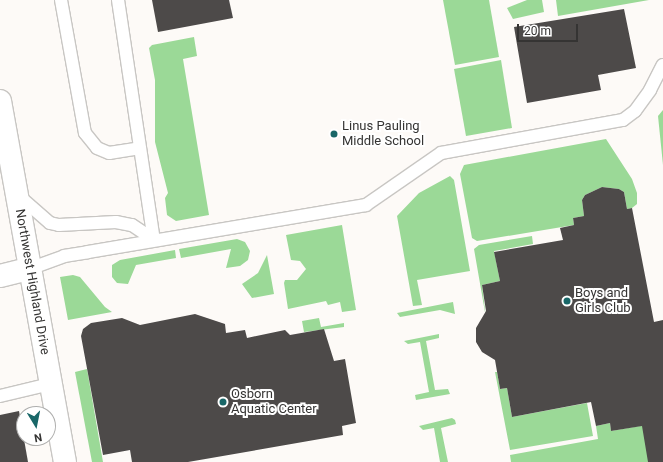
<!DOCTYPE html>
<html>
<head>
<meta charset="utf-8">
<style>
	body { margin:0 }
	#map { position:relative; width:663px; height:462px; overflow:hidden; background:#fdfaf7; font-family:Roboto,sans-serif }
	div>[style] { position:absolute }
	.green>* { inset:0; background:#9bd997 }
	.building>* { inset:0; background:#4d4a49 }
	.roads { filter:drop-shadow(1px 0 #c8c6c3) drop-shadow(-1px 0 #c8c6c3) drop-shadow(0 1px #c8c6c3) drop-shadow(0 -1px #c8c6c3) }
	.lane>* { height:12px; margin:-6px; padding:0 6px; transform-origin:6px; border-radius:6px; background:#fff }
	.street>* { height:22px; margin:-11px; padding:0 11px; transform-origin:11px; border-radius:11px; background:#fff }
	.secondary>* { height:22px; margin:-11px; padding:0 11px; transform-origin:11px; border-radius:11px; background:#fff }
	.dots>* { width:11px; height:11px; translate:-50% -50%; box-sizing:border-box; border:2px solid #fff; border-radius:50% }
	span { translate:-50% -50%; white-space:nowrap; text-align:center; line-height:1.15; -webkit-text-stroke:4px #fff; paint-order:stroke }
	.poi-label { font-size:13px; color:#353433 }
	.left { translate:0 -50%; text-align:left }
	.street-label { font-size:13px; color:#353433 }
	.north { position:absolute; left:16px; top:406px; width:40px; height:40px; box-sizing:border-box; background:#fff; border:1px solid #aeaead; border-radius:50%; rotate:170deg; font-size:11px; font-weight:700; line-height:16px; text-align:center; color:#353433 }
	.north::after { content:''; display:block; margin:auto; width:14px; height:18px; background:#196768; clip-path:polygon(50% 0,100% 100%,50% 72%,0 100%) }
	.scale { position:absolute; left:517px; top:24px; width:61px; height:18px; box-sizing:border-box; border:2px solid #353433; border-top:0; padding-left:5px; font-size:12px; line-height:14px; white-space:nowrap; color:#353433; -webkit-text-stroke:3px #fff; paint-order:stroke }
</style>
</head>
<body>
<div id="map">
	<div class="green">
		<i style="clip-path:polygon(443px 0,489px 0,499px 57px,455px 65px)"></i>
		<i style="clip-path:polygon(527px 0,542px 0,544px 12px,513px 19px,507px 8px)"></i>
		<i style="clip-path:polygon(556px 0,649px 0,558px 16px)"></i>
		<i style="clip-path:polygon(194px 37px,197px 56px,183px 59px,209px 215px,176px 221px,167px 215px,165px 198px,168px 193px,155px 142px,155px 80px,149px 48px,152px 45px)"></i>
		<i style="clip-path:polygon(501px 60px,512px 128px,466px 136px,454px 69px)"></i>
		<i style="clip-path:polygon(663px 110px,663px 165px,658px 116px)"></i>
		<i style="clip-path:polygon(606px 139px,632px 179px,637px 193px,637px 204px,632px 208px,627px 209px,624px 192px,619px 189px,602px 187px,585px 195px,582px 200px,584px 216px,573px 218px,574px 225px,477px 241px,472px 238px,460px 174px,464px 165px)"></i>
		<i style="clip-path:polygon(450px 176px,454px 180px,470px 271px,417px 280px,422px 305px,413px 306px,397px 216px,419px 193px)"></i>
		<i style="clip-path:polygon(342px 225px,356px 310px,342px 312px,340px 302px,328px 305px,326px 301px,288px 309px,284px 283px,285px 280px,297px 280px,306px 269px,300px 261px,291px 260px,286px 235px)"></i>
		<i style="clip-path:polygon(532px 236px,533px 244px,494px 251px,500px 281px,482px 285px,486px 318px,474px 249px,479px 245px)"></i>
		<i style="clip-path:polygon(237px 239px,245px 242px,250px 251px,248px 260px,240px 266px,226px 268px,231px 249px,181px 258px,179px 249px)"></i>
		<i style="clip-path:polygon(175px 250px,176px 258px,136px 265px,128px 284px,117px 283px,112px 277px,112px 265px,120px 260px)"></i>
		<i style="clip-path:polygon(267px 255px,274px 294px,252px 298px,242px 284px,258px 273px)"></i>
		<i style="clip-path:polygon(73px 275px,80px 277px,105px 307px,112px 312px,68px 320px,60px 277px)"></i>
		<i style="clip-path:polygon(453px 302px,455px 314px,440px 310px,400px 317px,397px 313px)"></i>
		<i style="clip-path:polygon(319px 318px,321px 327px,344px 323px,344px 327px,304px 332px,302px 321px)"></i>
		<i style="clip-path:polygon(439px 334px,439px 338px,426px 341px,435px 390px,448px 389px,450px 394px,416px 400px,415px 395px,429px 392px,420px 342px,408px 344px,404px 341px)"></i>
		<i style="clip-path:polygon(87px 369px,103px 462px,92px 462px,75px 372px)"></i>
		<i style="clip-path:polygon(495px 372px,497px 372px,500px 389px,507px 388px,512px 417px,587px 403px,593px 436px,510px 450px)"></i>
		<i style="clip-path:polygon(452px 418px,455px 420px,456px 424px,441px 428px,448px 462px,440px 462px,434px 428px,423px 430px,419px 426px)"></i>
		<i style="clip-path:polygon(663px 422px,663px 462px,511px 462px,510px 455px,598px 439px,596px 426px,610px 423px,611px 431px)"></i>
	</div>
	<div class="building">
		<i style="clip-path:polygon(152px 0,229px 0,233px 18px,158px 32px)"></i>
		<i style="clip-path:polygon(624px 9px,636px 68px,598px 75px,601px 90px,527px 103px,514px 27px)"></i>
		<i style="clip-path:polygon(602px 187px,619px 189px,624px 192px,627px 209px,632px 208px,654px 322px,663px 320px,663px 462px,648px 462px,642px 426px,611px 431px,610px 423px,596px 426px,591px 402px,512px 417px,507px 388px,500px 389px,495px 360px,482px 352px,476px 342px,476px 328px,486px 311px,482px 285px,500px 281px,494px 252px,563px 240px,560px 228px,574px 225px,573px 218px,584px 216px,582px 200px,585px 195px)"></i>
		<i style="clip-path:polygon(195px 314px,225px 324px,226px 333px,245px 330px,247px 338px,285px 330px,290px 335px,324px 329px,334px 361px,345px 359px,356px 423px,342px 426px,343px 435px,188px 462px,132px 462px,130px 450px,103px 455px,81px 336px,83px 329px,91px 323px,122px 318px,140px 325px)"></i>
		<i style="clip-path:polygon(19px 411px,28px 462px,0 462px,0 415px)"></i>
	</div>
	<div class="roads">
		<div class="lane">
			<i style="left:61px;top:0;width:135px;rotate:79.8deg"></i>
			<i style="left:85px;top:133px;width:19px;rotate:51deg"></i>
			<i style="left:97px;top:148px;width:13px;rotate:23deg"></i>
			<i style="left:109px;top:153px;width:30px;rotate:-9deg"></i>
			<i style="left:118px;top:0;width:243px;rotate:81.5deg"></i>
			<i style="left:19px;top:196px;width:41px;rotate:41.1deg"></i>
			<i style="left:50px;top:223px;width:9px;rotate:13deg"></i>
			<i style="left:59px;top:225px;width:57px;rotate:-3deg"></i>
			<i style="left:116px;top:222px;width:16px;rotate:11deg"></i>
			<i style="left:132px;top:225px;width:27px;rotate:34deg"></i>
			<i style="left:29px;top:269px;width:37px;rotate:-20deg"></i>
			<i style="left:64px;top:256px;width:24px;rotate:-9deg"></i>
			<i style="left:88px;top:252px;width:282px;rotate:-9.6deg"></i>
			<i style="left:366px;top:205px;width:91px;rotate:-34.7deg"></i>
			<i style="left:441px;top:153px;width:185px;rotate:-10.3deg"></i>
			<i style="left:623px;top:120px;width:15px;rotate:-37deg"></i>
			<i style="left:635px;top:111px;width:26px;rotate:-54deg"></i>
			<i style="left:650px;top:90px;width:28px;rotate:-63deg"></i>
			<i style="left:0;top:396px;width:51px;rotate:-13.5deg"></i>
		</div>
		<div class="street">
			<i style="left:0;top:276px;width:30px;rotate:-14deg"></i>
		</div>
		<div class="secondary">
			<i style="left:0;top:101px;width:367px;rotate:79.8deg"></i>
		</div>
	</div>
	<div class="dots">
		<i style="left:334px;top:134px;background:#196768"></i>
		<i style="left:567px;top:301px;background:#196768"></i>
		<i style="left:223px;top:402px;background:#196768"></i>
	</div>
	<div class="poi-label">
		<span class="left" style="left:342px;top:134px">Linus Pauling<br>Middle School</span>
		<span class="left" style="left:575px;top:301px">Boys and<br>Girls Club</span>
		<span class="left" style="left:231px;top:402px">Osborn<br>Aquatic Center</span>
	</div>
	<div class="street-label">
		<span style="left:32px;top:282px;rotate:80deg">Northwest Highland Drive</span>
	</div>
	<div class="north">N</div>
	<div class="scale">20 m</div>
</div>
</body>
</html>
